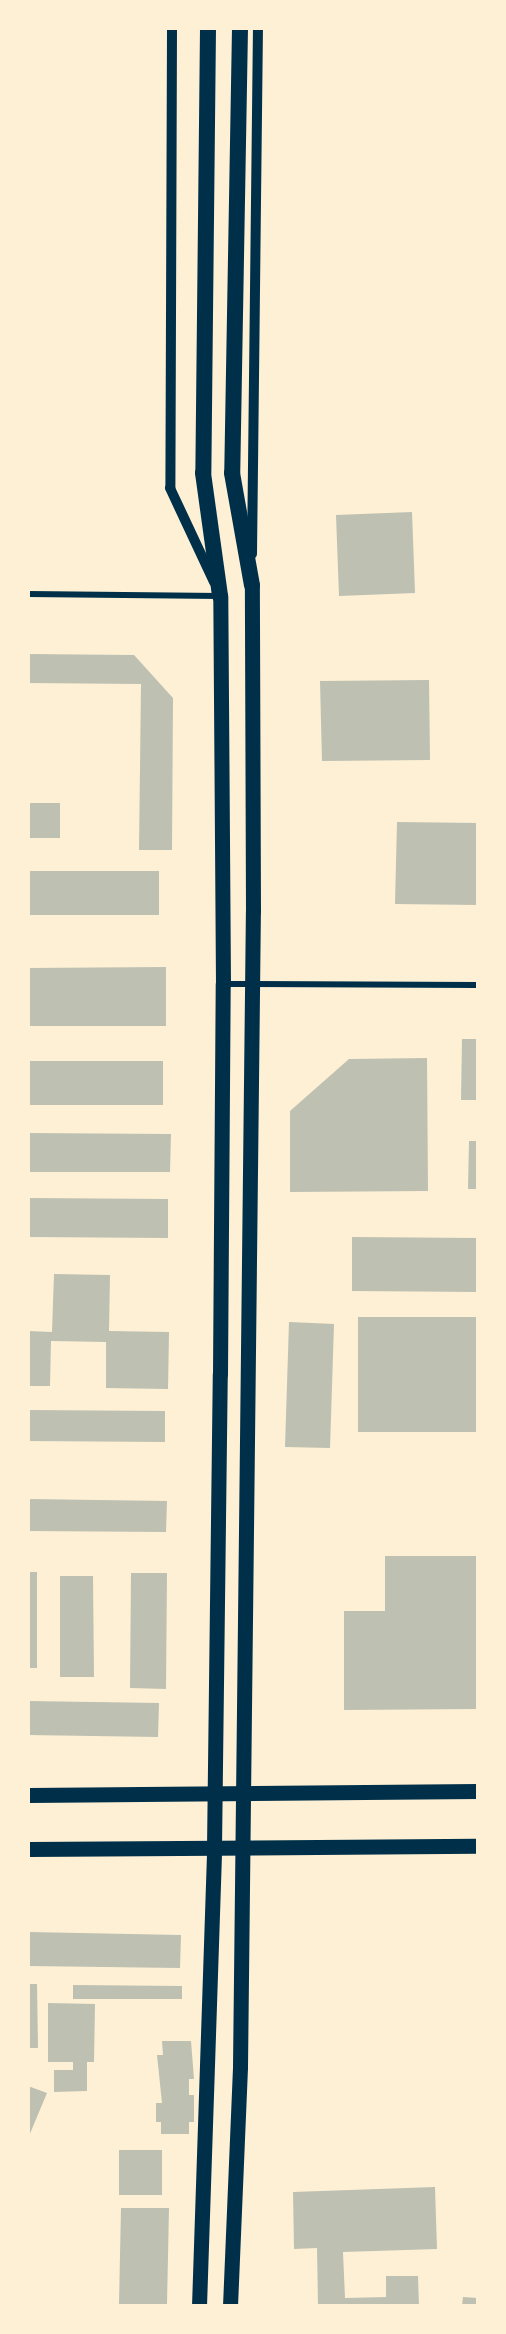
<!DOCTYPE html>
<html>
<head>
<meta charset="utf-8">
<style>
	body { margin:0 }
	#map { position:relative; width:506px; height:2334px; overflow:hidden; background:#fdf0d5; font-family:"PT Serif",serif }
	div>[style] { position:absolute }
	.building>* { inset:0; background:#bec0b2 }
	.minor>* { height:6px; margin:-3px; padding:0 3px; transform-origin:3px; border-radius:3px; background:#003049 }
	.tertiary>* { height:10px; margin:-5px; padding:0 5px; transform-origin:5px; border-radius:5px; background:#003049 }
	.primary>* { height:15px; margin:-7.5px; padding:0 7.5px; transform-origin:7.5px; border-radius:7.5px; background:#003049 }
	.trunk>* { height:16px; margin:-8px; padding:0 8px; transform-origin:8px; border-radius:8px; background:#003049 }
	span { translate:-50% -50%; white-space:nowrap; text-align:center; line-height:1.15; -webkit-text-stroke:4.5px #fdf0d5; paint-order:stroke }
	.frame { position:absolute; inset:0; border:30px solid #fdf0d5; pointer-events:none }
</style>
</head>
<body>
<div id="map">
	<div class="building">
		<i style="clip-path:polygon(412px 512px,415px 593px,339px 596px,336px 515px)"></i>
		<i style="clip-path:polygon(28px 654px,134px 655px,173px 698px,172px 850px,139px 850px,141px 684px,28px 683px)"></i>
		<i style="clip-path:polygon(429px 680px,430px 760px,322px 761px,320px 681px)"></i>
		<i style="clip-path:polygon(28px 803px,60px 803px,60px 838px,28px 838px)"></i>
		<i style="clip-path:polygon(397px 822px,478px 823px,478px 905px,395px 904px)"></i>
		<i style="clip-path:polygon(28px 871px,159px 871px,159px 915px,28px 915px)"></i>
		<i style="clip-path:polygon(166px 967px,166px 1026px,28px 1026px,28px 968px)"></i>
		<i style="clip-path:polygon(462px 1039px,478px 1039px,478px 1100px,461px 1100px)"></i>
		<i style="clip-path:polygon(427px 1058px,428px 1191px,290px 1192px,290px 1111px,349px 1059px)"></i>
		<i style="clip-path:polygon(28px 1061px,163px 1061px,163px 1105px,28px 1105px)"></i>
		<i style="clip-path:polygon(28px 1133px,171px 1134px,170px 1172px,28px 1172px)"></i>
		<i style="clip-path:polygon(469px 1141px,478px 1141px,478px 1189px,468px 1189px)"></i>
		<i style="clip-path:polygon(28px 1198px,168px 1199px,168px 1238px,28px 1237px)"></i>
		<i style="clip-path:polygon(352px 1237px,478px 1238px,478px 1292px,352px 1291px)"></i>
		<i style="clip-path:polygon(54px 1274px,110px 1275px,109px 1331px,169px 1332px,168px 1389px,106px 1388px,106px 1342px,51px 1341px,50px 1386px,28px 1386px,28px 1331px,52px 1332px)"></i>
		<i style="clip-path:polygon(358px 1317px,478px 1317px,478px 1432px,358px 1432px)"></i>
		<i style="clip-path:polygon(289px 1322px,334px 1324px,330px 1448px,285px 1447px)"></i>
		<i style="clip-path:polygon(28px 1410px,165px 1411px,165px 1442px,28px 1441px)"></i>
		<i style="clip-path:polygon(28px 1499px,167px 1501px,166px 1532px,28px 1531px)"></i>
		<i style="clip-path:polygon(385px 1556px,478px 1556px,478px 1709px,344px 1710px,344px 1611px,385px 1611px)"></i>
		<i style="clip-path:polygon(28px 1572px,37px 1572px,37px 1668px,28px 1668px)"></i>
		<i style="clip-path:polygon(131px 1573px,167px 1573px,166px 1689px,130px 1688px)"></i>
		<i style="clip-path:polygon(60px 1576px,93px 1576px,94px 1677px,60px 1677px)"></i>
		<i style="clip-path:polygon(28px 1701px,159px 1703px,158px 1737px,28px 1735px)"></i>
		<i style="clip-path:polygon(28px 1932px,181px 1935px,180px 1968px,28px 1966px)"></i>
		<i style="clip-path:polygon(28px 1984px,37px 1984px,38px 2048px,28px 2048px)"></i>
		<i style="clip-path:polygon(73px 1985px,182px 1986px,182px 1999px,73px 1999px)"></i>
		<i style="clip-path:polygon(48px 2003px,95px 2004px,94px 2062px,87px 2062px,87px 2091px,54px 2092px,54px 2070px,73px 2070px,73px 2062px,48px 2062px)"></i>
		<i style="clip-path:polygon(162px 2041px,191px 2041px,194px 2079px,189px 2079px,189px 2095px,194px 2095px,194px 2122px,189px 2122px,189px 2134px,161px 2134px,161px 2122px,156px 2122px,156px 2103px,162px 2103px,157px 2055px,163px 2055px)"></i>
		<i style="clip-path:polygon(28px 2086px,47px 2093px,29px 2136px,28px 2136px)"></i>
		<i style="clip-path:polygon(119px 2150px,162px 2150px,162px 2195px,119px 2195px)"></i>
		<i style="clip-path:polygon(435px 2187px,437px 2249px,343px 2252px,345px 2298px,386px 2297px,386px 2276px,418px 2276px,419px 2306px,318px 2306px,317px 2248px,294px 2249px,293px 2192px)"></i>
		<i style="clip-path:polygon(121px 2208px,169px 2208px,167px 2304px,119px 2304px)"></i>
		<i style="clip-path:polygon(463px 2297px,478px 2298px,478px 2306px,462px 2306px)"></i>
	</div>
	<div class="minor">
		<i style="left:28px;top:594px;width:192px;rotate:0.6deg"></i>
		<i style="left:224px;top:984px;width:254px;rotate:0.2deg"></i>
	</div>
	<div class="tertiary">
		<i style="left:172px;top:28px;width:460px;rotate:90.2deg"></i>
		<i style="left:170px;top:488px;width:104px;rotate:64.9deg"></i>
		<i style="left:252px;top:554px;width:526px;rotate:-89.35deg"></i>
	</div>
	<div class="primary">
		<i style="left:28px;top:1795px;width:450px;rotate:-0.5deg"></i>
		<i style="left:28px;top:1849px;width:450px;rotate:-0.4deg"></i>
		<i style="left:199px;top:2306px;width:458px;rotate:-88.1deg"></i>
		<i style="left:214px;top:1848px;width:474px;rotate:-89.3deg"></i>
		<i style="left:220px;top:1374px;width:390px;rotate:-89.6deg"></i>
		<i style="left:223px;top:984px;width:388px;rotate:-90.4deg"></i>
		<i style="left:230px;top:2306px;width:239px;rotate:-87.6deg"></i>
		<i style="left:240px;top:2067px;width:1156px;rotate:-89.36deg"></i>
		<i style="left:253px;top:911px;width:326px;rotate:-90.2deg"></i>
	</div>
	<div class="trunk">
		<i style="left:208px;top:28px;width:445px;rotate:90.6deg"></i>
		<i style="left:203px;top:473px;width:124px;rotate:82.1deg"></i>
		<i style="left:240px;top:28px;width:445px;rotate:91deg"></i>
		<i style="left:232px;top:473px;width:114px;rotate:79.9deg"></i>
	</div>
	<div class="frame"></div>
</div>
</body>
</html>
